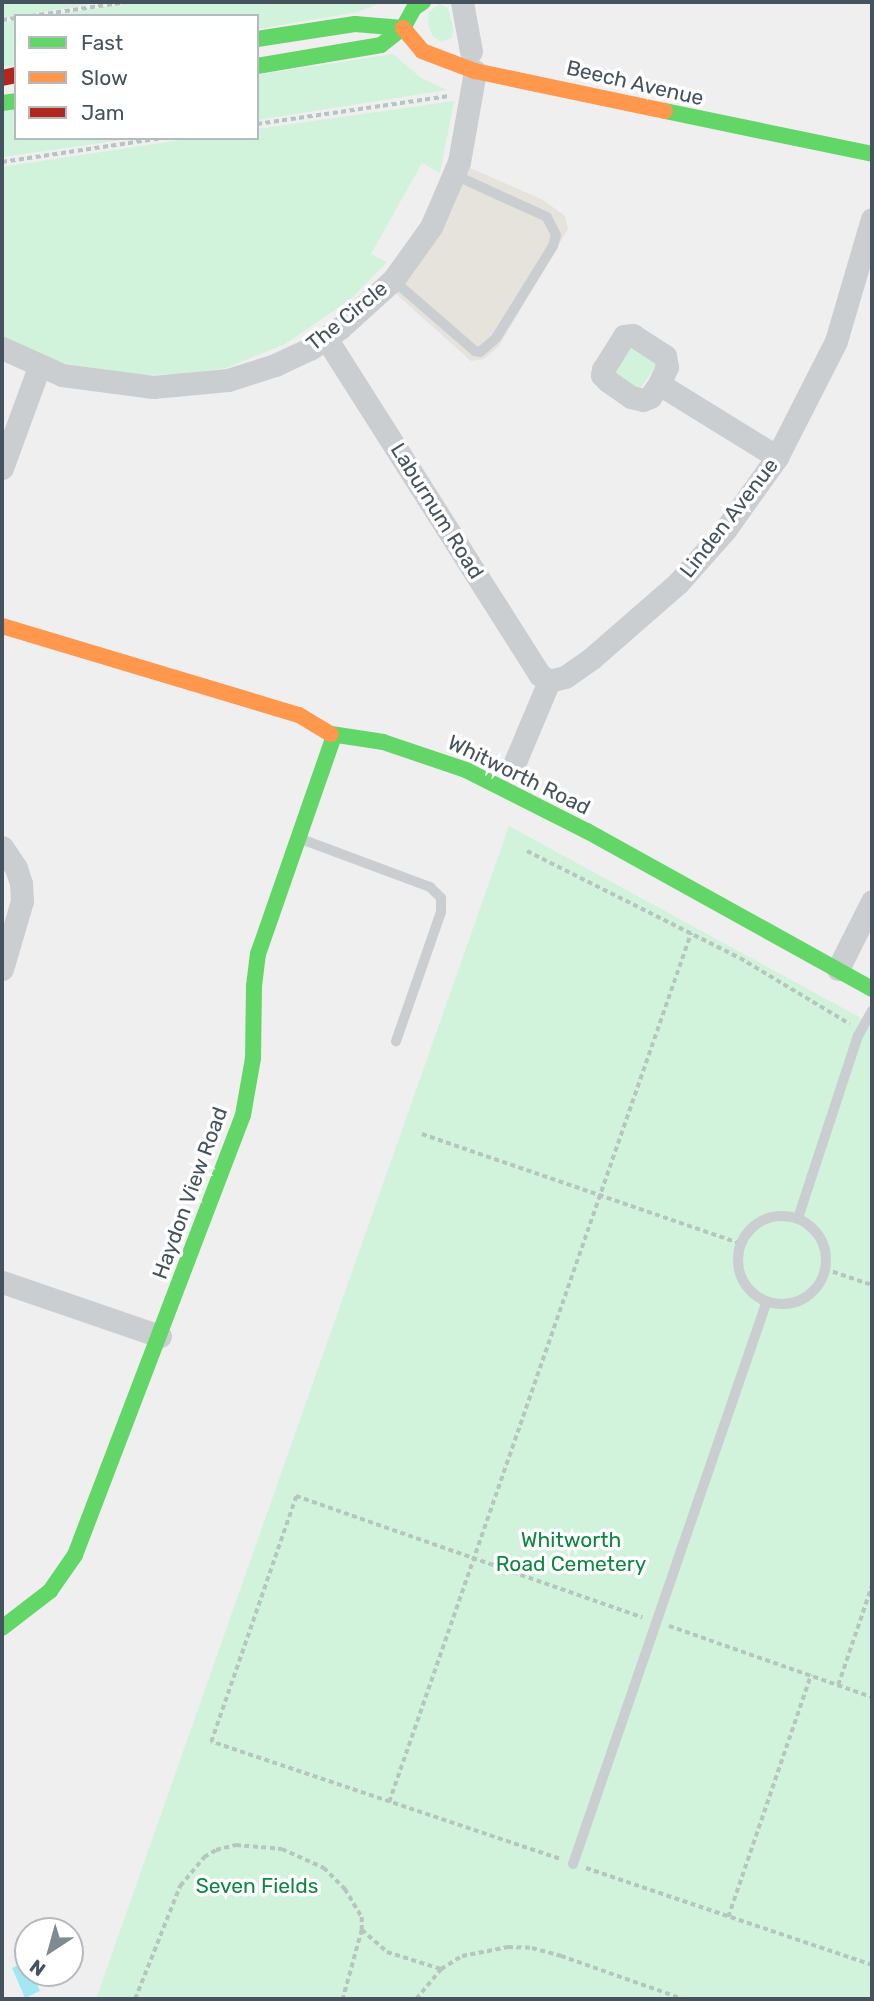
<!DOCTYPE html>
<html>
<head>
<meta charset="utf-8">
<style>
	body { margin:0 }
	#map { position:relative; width:874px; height:2001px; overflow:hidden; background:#f0efef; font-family:Rubik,sans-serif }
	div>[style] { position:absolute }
	.commercial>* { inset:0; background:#e6e2dc }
	.green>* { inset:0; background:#d1f2db }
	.water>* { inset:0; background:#a1e8f3 }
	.path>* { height:3.5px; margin-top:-1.75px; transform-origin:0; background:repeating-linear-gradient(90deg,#b6c5bf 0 5px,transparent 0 8.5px) }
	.lane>* { height:10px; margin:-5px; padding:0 5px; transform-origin:5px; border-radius:5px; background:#cbced0 }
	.lane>.ring { margin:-5px; padding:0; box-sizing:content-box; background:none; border:10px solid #cbced0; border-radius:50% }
	.street>* { height:23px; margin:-11.5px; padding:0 11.5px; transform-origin:11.5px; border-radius:11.5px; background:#cbced0 }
	.fast>* { height:16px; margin:-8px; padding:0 8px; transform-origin:8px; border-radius:8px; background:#63d668 }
	.slow>* { height:16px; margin:-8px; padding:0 8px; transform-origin:8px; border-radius:8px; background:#ff974d }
	.jam>* { height:16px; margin:-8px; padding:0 8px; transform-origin:8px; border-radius:8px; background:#b3261e }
	span { translate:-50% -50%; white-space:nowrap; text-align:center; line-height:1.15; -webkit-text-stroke:7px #fff; paint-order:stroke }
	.street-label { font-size:21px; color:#44535e }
	.park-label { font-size:21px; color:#0d8741 }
	.frame { position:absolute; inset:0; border:4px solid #44535e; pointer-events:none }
	.legend { position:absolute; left:14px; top:14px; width:245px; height:126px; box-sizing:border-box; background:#fff; border:2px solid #b4babf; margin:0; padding:9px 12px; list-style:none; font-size:21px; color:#44535e }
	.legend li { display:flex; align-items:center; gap:14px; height:35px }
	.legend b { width:35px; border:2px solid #b4babf }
	.north { position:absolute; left:14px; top:1917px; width:70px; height:70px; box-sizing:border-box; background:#fff; border:2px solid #b4babf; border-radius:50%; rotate:216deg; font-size:19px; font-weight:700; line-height:28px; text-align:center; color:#44535e }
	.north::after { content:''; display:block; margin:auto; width:24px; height:32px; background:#808a91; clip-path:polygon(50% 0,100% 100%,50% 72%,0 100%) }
</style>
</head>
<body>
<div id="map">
	<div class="commercial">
		<i style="clip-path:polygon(468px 167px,543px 200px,565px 216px,568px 229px,499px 346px,484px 359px,471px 361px,395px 293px)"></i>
	</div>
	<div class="green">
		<i style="clip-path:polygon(2px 2px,106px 2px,2px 18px)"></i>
		<i style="clip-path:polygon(138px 2px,383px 2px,358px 12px,257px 29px,257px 16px,45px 16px)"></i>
		<i style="clip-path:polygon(439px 4px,448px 8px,453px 27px,452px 37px,442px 42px,433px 37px,428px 24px,429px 12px)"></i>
		<i style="clip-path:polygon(16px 20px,16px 65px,2px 67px,2px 23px)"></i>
		<i style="clip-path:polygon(393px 54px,421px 78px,447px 90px,257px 120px,257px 75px)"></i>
		<i style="clip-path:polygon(454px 101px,440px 173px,422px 163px,371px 254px,387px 262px,351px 299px,285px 344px,226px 368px,180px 374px,141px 375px,68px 364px,33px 353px,2px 338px,2px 167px,194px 138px,257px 138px,257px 129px)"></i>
		<i style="clip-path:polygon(16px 104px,16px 138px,135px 138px,2px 157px,2px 107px)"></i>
		<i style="clip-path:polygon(629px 344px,656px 359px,656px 366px,639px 390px,613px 375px,613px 368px)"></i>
		<i style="clip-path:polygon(509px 826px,872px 1024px,872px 1999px,96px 1999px)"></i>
	</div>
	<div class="water">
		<i style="clip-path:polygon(27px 1961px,28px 1973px,32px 1973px,40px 1991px,25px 1998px,12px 1968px)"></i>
	</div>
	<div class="path">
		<i style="left:31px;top:16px;width:97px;rotate:-8.3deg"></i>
		<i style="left:2px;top:20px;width:14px;rotate:-8deg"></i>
		<i style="left:257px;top:124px;width:194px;rotate:-8.3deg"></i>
		<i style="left:2px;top:162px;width:162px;rotate:-8.5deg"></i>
		<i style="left:527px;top:851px;width:238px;rotate:26.7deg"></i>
		<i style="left:740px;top:958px;width:128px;rotate:31deg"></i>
		<i style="left:422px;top:1134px;width:337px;rotate:19deg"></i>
		<i style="left:825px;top:1269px;width:50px;rotate:18.8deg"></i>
		<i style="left:669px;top:1626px;width:215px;rotate:19.3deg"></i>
		<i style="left:838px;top:1685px;width:106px;rotate:-71.2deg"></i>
		<i style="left:389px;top:1802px;width:920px;rotate:-70.84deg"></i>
		<i style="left:559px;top:1859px;width:367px;rotate:-161.4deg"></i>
		<i style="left:211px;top:1742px;width:260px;rotate:-70.9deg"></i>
		<i style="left:296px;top:1496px;width:367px;rotate:19.3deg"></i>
		<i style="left:586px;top:1868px;width:302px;rotate:18.7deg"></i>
		<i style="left:728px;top:1917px;width:256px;rotate:-71.1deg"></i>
		<i style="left:362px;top:1930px;width:33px;rotate:41deg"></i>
		<i style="left:387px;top:1952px;width:57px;rotate:17.5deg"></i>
		<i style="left:135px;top:1999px;width:122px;rotate:-68.3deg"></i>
		<i style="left:180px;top:1886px;width:38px;rotate:-50deg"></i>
		<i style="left:204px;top:1857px;width:14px;rotate:-30deg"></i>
		<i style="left:216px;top:1850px;width:21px;rotate:-14deg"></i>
		<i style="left:236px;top:1845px;width:46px;rotate:5deg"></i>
		<i style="left:282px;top:1849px;width:46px;rotate:24.3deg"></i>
		<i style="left:324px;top:1868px;width:30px;rotate:45deg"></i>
		<i style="left:345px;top:1889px;width:33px;rotate:59deg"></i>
		<i style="left:362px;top:1917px;width:13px;rotate:90deg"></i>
		<i style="left:362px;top:1930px;width:72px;rotate:105.4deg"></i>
		<i style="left:416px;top:1999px;width:39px;rotate:-50deg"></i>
		<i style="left:441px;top:1969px;width:25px;rotate:-32deg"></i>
		<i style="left:462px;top:1956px;width:47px;rotate:-11.1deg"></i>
		<i style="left:508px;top:1947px;width:24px;rotate:2deg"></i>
		<i style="left:532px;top:1948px;width:30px;rotate:15deg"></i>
		<i style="left:561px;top:1956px;width:129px;rotate:19.4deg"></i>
	</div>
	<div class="lane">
		<i style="left:393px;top:280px;width:108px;rotate:40.9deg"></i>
		<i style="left:475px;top:351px;width:5px;rotate:11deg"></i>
		<i style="left:480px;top:352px;width:21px;rotate:-41deg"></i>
		<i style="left:496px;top:338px;width:108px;rotate:-58.2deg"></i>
		<i style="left:553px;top:246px;width:11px;rotate:-75deg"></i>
		<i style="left:556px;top:235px;width:20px;rotate:-117deg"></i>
		<i style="left:547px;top:217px;width:101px;rotate:-155.5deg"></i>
		<i style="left:301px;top:839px;width:138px;rotate:20.4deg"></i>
		<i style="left:430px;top:887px;width:16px;rotate:45deg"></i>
		<i style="left:441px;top:898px;width:14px;rotate:90deg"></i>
		<i style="left:441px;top:912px;width:137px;rotate:109.2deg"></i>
		<i class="ring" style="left:738px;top:1216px;width:78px;height:78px"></i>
		<i style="left:798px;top:1218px;width:192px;rotate:-71.8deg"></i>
		<i style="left:858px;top:1036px;width:29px;rotate:-61deg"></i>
		<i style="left:573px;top:1864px;width:595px;rotate:-70.99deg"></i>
	</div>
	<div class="street">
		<i style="left:462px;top:2px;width:50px;rotate:79.6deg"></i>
		<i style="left:326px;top:338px;width:399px;rotate:57.6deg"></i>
		<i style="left:540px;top:675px;width:11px;rotate:34deg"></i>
		<i style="left:2px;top:348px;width:66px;rotate:24.2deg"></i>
		<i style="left:62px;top:375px;width:92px;rotate:7.5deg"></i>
		<i style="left:153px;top:387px;width:75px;rotate:-5.3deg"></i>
		<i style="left:228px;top:380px;width:49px;rotate:-17.7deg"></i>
		<i style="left:275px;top:365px;width:38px;rotate:-25deg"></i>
		<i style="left:310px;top:349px;width:37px;rotate:-35deg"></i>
		<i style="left:340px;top:328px;width:72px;rotate:-42.2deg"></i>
		<i style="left:393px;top:280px;width:65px;rotate:-54.4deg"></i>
		<i style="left:431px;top:227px;width:71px;rotate:-66.7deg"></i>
		<i style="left:459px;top:162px;width:92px;rotate:-80deg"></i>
		<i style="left:659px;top:384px;width:19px;rotate:-65deg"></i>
		<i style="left:667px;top:367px;width:11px;rotate:-100deg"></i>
		<i style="left:665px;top:356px;width:38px;rotate:-147deg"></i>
		<i style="left:633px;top:335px;width:9px;rotate:174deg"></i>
		<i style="left:624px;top:336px;width:39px;rotate:122deg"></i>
		<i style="left:603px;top:369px;width:6px;rotate:99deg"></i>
		<i style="left:602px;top:375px;width:8px;rotate:45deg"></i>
		<i style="left:608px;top:381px;width:28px;rotate:35deg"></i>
		<i style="left:631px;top:397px;width:12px;rotate:14deg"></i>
		<i style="left:643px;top:400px;width:8px;rotate:-23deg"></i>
		<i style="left:650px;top:397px;width:16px;rotate:-55deg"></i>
		<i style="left:659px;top:384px;width:139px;rotate:31.7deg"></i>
		<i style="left:2px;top:468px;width:108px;rotate:-69.9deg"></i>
		<i style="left:515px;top:762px;width:88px;rotate:-67.2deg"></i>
		<i style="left:549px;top:681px;width:16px;rotate:-14deg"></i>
		<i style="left:565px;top:677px;width:33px;rotate:-35deg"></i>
		<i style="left:592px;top:658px;width:114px;rotate:-41.1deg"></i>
		<i style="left:678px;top:583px;width:71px;rotate:-48.4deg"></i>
		<i style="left:725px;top:530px;width:90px;rotate:-54.5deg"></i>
		<i style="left:777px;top:457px;width:130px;rotate:-63deg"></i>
		<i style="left:836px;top:341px;width:127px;rotate:-73.6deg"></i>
		<i style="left:2px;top:847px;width:25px;rotate:56deg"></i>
		<i style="left:16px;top:868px;width:16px;rotate:72deg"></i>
		<i style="left:21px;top:883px;width:18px;rotate:87deg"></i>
		<i style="left:22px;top:901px;width:71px;rotate:106.4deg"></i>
		<i style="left:838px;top:969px;width:76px;rotate:-63.4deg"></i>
		<i style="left:2px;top:1282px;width:167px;rotate:18.9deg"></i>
	</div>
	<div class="fast">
		<i style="left:257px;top:39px;width:99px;rotate:-8.7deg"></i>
		<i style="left:355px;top:24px;width:48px;rotate:4.8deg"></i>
		<i style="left:257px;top:66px;width:126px;rotate:-9.6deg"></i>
		<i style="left:381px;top:45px;width:28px;rotate:-38deg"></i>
		<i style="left:403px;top:28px;width:23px;rotate:-61deg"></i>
		<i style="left:414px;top:8px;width:11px;rotate:-34deg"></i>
		<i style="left:2px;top:103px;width:14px;rotate:-8deg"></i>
		<i style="left:665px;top:111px;width:211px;rotate:11.7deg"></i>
		<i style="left:331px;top:734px;width:53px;rotate:8.7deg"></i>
		<i style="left:383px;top:742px;width:88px;rotate:18.6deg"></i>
		<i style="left:466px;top:770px;width:136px;rotate:26.8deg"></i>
		<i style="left:587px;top:831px;width:326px;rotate:29deg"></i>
		<i style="left:2px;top:1628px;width:61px;rotate:-37.6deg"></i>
		<i style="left:50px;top:1591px;width:44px;rotate:-55.2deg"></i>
		<i style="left:75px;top:1555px;width:471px;rotate:-69.1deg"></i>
		<i style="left:243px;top:1115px;width:58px;rotate:-80deg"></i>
		<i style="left:253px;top:1058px;width:72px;rotate:-89.2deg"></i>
		<i style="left:254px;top:986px;width:32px;rotate:-83deg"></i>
		<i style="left:258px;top:954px;width:231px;rotate:-70.8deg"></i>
	</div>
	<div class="slow">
		<i style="left:403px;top:28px;width:30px;rotate:50deg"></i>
		<i style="left:422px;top:51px;width:57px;rotate:20.7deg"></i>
		<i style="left:475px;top:71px;width:194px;rotate:11.9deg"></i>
		<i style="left:2px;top:626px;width:310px;rotate:16.7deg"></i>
		<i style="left:299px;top:715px;width:37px;rotate:31deg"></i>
	</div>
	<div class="jam">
		<i style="left:2px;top:78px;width:14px;rotate:-12deg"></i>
	</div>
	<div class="street-label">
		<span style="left:635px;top:83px;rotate:13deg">Beech Avenue</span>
		<span style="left:347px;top:316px;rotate:-39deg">The Circle</span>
		<span style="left:437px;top:511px;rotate:58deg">Laburnum Road</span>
		<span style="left:729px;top:518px;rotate:-52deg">Linden Avenue</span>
		<span style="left:519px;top:775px;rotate:26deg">Whitworth Road</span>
		<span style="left:190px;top:1193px;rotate:-70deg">Haydon View Road</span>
	</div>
	<div class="park-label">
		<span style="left:571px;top:1552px">Whitworth<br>Road Cemetery</span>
		<span style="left:257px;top:1886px">Seven Fields</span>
	</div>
	<div class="frame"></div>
	<ul class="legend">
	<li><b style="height:9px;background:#63d668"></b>Fast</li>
	<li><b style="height:9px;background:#ff974d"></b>Slow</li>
	<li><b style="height:9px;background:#b3261e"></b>Jam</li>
	</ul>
	<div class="north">N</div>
</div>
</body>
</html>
